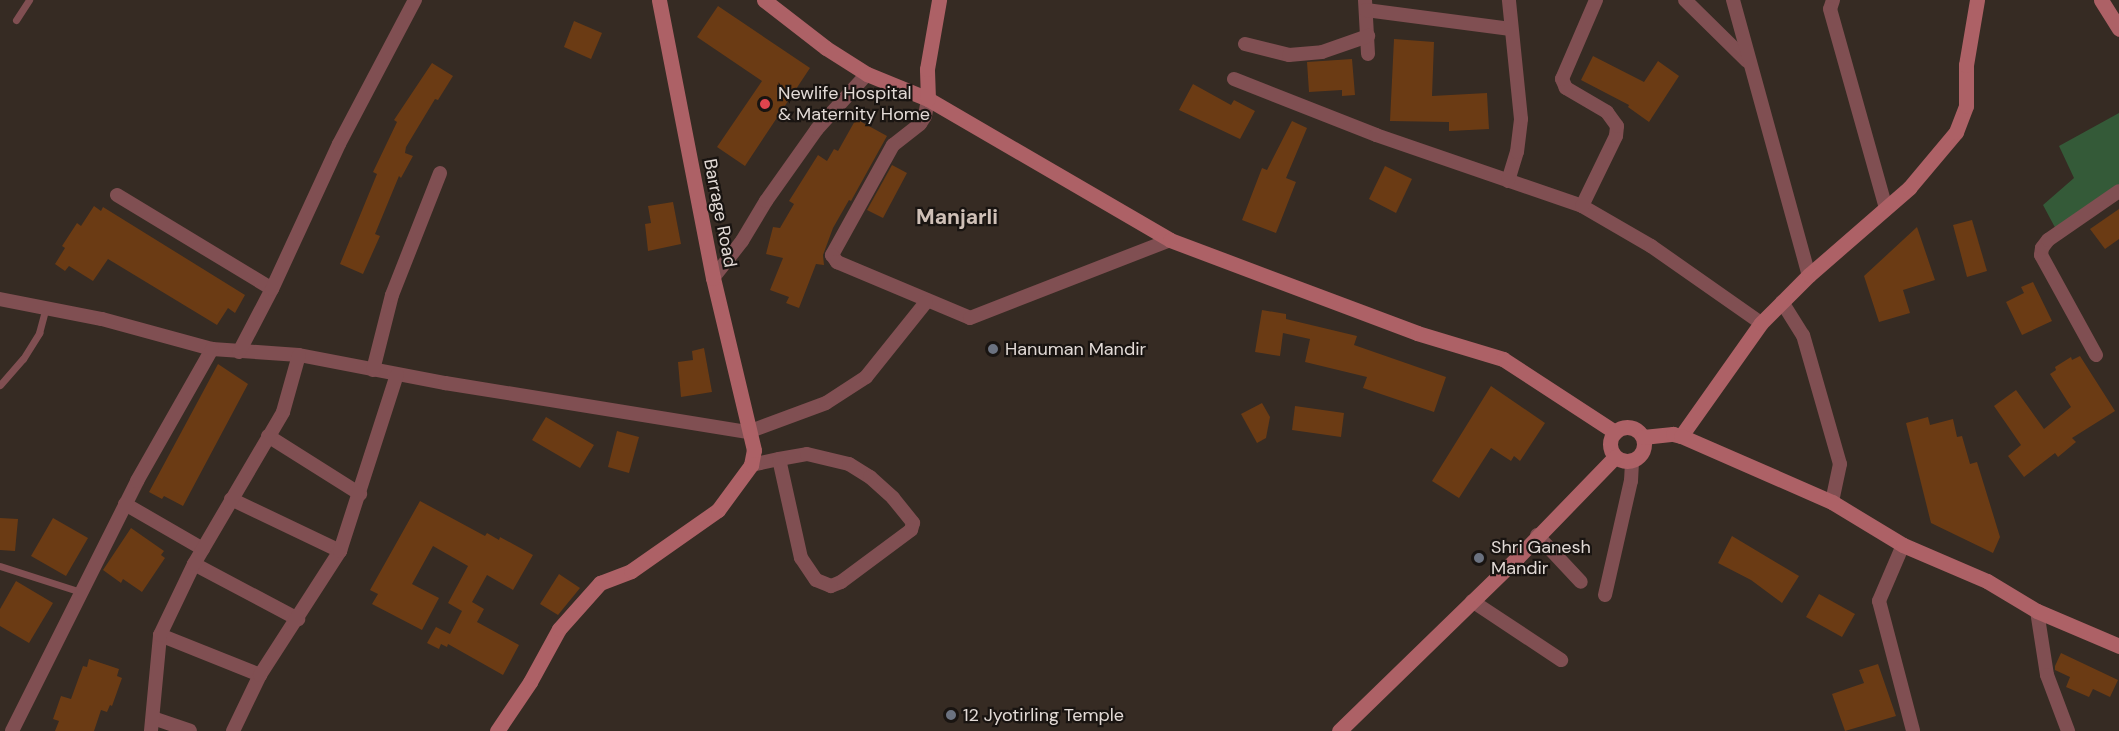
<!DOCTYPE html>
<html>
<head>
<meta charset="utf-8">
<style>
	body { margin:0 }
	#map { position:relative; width:2119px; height:731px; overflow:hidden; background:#362b23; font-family:"DM Sans",sans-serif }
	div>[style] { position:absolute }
	.green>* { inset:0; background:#345a38 }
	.building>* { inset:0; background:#6b3b14 }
	.lane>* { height:7px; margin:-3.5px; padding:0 3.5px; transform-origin:3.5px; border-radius:3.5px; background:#804f52 }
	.street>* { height:14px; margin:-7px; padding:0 7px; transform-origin:7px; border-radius:7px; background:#804f52 }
	.secondary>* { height:15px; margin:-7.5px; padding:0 7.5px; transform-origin:7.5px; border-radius:7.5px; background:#ad6166 }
	.secondary>.ring { margin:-7.5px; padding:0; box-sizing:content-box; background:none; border:15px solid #ad6166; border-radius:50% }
	.dots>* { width:16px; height:16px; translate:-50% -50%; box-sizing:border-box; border:3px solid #191411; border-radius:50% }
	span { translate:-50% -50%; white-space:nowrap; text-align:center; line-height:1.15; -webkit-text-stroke:4.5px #191411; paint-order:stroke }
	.poi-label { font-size:18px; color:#e2dad6 }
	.left { translate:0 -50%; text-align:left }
	.street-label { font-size:18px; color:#e2dad6 }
	.quarter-label { font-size:21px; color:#cfc0b7; font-weight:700 }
</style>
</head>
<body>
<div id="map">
	<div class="green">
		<i style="clip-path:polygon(2119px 113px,2119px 199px,2059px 235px,2043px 205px,2074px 178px,2059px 146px)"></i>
	</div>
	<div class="building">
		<i style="clip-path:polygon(718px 6px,810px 68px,745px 166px,717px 147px,762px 81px,697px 37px)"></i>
		<i style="clip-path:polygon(574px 21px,602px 33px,591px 59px,564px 47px)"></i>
		<i style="clip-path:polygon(1394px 39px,1434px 42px,1432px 96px,1487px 93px,1489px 129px,1449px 131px,1449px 122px,1390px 121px)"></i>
		<i style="clip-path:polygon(1593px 56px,1644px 82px,1658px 61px,1679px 76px,1649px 122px,1628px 107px,1629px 105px,1581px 80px)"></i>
		<i style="clip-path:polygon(1352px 59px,1355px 95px,1342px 96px,1342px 90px,1309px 92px,1307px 62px)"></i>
		<i style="clip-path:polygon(432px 63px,453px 76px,438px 100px,435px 99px,406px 147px,405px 153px,413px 156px,401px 178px,399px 176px,375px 234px,380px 236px,363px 274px,340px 264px,377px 174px,373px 172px,397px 122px,394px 120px)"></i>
		<i style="clip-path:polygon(1193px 84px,1231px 105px,1234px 100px,1255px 111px,1240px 139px,1179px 110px)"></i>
		<i style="clip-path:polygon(856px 119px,887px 136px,851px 201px,849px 200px,833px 228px,823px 255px,824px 265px,816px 264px,799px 308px,786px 303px,789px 297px,770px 290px,783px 258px,766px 254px,773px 227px,780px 228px,794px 204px,789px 201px,818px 155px,827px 161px,834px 149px,838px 151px)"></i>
		<i style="clip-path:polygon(1292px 121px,1307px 128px,1286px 178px,1296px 182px,1276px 233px,1242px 220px,1262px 168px,1267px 170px)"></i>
		<i style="clip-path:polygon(892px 165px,907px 173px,883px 218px,867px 210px)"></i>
		<i style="clip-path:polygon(1385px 166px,1412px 179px,1396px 213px,1369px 199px)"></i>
		<i style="clip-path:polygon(673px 202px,681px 244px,648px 251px,645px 224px,651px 223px,648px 206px)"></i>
		<i style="clip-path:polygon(94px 206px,101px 211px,103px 207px,245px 295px,235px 313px,228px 308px,217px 325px,108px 259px,93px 281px,69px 266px,65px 271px,55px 264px,65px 248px,62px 246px,77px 223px,81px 226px)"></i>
		<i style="clip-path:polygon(2119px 209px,2119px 239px,2105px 249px,2090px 229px)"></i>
		<i style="clip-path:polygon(1972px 220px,1987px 271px,1967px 277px,1953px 225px)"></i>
		<i style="clip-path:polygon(1917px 227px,1935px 280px,1903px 290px,1910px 313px,1879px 322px,1864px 276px)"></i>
		<i style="clip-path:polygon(2033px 282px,2052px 321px,2022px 335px,2006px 302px,2024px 293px,2021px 287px)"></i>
		<i style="clip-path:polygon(1262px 310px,1286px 314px,1286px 319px,1357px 336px,1354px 345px,1446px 377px,1434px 412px,1363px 388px,1367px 377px,1305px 362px,1310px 339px,1283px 333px,1280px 356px,1255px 352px)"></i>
		<i style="clip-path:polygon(704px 348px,712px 392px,681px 397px,678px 362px,693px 360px,692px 351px)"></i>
		<i style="clip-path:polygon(2080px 356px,2115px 411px,2072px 438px,2076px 442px,2058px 457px,2055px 453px,2024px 477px,2008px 456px,2021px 445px,1994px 406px,2016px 390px,2044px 429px,2071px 407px,2050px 374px,2056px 370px,2055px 367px,2071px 357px,2072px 360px)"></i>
		<i style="clip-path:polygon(218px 364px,248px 384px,183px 506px,164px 496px,162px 499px,149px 492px)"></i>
		<i style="clip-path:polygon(1491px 386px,1545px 423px,1520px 461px,1514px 456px,1511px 461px,1491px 448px,1459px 498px,1432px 481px)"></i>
		<i style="clip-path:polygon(1262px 403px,1270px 417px,1266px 438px,1257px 443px,1241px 414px)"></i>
		<i style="clip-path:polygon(1295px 406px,1344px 413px,1341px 437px,1292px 430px)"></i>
		<i style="clip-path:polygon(546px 417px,594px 445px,580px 468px,532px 440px)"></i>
		<i style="clip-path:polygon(1928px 417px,1930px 425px,1953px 419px,1957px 437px,1962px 436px,1970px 464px,1977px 462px,2000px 537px,1993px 553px,1931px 523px,1906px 423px)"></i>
		<i style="clip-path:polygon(617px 431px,639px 437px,629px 473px,608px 467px)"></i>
		<i style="clip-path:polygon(420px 501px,485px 536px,487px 533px,499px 540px,500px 537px,533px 555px,513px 590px,487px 575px,472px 602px,484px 609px,477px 622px,519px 645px,503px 675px,448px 644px,447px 647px,441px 644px,439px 649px,427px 643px,436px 627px,450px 634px,462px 611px,448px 603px,468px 566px,433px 546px,412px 584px,439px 598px,422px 630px,372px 604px,378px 594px,370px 590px)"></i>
		<i style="clip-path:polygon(0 518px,18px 519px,15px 551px,0 550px)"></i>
		<i style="clip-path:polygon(53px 518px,88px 538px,66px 576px,31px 556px)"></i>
		<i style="clip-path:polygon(131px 528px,164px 551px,161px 555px,165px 558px,142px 592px,123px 579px,121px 583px,103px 570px)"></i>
		<i style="clip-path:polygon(1732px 536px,1799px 576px,1782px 603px,1751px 580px,1718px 563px)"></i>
		<i style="clip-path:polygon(559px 574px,580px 588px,558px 615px,540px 604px)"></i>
		<i style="clip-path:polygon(16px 581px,53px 603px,29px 643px,0 626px,0 609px)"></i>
		<i style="clip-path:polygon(1819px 594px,1855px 614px,1842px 637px,1806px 617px)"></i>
		<i style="clip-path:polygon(2061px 653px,2118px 680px,2110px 697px,2093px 689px,2089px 697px,2066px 687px,2070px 677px,2055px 670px,2055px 666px)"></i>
		<i style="clip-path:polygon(89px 659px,119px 669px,117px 676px,122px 678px,112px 706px,110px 705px,107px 712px,101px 710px,94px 731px,55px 731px,59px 721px,53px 719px,61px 696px,71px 699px,83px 666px,87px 667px)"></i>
		<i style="clip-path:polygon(1878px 664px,1896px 716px,1845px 731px,1832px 694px,1864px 683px,1859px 670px)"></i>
	</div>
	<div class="lane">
		<i style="left:16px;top:20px;width:24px;rotate:-57deg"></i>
		<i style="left:0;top:385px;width:35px;rotate:-49deg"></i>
		<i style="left:23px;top:359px;width:31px;rotate:-58deg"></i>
		<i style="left:39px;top:333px;width:27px;rotate:-75deg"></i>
		<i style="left:0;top:566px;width:85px;rotate:17.8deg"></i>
	</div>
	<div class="street">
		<i style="left:1365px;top:0;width:54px;rotate:86.8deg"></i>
		<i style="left:1685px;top:0;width:87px;rotate:44.5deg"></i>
		<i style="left:1733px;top:0;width:285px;rotate:74.6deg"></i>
		<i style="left:1833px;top:0;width:9px;rotate:108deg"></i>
		<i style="left:1830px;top:9px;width:204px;rotate:74.3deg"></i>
		<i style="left:1366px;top:10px;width:146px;rotate:7.5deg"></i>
		<i style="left:1245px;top:44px;width:45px;rotate:14deg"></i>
		<i style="left:1289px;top:55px;width:33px;rotate:-5deg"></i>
		<i style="left:1322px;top:52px;width:49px;rotate:-19.2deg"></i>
		<i style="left:1234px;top:79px;width:153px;rotate:21.5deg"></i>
		<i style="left:1376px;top:135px;width:218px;rotate:19deg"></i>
		<i style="left:1582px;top:206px;width:80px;rotate:30.1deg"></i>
		<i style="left:1651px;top:246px;width:134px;rotate:35deg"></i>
		<i style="left:928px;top:99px;width:17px;rotate:100deg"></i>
		<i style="left:925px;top:116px;width:9px;rotate:122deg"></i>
		<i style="left:920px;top:124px;width:34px;rotate:142deg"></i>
		<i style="left:893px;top:145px;width:126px;rotate:119deg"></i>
		<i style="left:832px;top:255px;width:9px;rotate:54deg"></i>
		<i style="left:837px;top:262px;width:144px;rotate:22.8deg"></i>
		<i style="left:970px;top:318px;width:215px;rotate:-21.3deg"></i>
		<i style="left:1508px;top:181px;width:30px;rotate:-73deg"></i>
		<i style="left:1517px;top:152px;width:33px;rotate:-83deg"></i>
		<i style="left:1521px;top:119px;width:120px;rotate:-95.8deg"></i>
		<i style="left:117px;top:195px;width:181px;rotate:31.2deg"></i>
		<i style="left:1582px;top:206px;width:78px;rotate:-64.1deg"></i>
		<i style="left:1616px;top:136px;width:10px;rotate:-84deg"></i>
		<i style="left:1617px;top:126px;width:17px;rotate:-126deg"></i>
		<i style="left:1607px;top:112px;width:48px;rotate:-149.7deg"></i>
		<i style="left:1566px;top:88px;width:10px;rotate:-114deg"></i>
		<i style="left:1562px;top:79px;width:86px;rotate:-66.7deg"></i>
		<i style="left:713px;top:278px;width:47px;rotate:-51.9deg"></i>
		<i style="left:742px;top:241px;width:47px;rotate:-59deg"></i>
		<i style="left:766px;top:201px;width:88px;rotate:-54.7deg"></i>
		<i style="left:817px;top:129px;width:74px;rotate:-47.7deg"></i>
		<i style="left:0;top:299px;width:104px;rotate:11.1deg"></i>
		<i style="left:102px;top:319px;width:114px;rotate:15.3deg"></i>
		<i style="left:212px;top:349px;width:87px;rotate:3.9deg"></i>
		<i style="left:299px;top:355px;width:149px;rotate:10.9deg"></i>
		<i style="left:445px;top:383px;width:307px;rotate:9.2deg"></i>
		<i style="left:748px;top:432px;width:83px;rotate:-20.4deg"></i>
		<i style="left:826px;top:403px;width:48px;rotate:-33deg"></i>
		<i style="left:866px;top:377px;width:96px;rotate:-51.3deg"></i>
		<i style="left:1782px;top:302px;width:39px;rotate:58deg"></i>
		<i style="left:1803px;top:335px;width:134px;rotate:74deg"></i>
		<i style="left:1840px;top:464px;width:39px;rotate:102deg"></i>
		<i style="left:239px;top:352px;width:71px;rotate:-62.4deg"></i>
		<i style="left:272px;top:289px;width:160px;rotate:-65.2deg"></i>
		<i style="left:339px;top:144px;width:163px;rotate:-62.2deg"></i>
		<i style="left:2096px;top:355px;width:114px;rotate:-118.8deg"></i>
		<i style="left:2041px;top:255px;width:7px;rotate:-82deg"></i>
		<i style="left:2042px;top:248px;width:10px;rotate:-53deg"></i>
		<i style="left:2048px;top:240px;width:86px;rotate:-34.6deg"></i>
		<i style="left:373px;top:370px;width:77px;rotate:-75.8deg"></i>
		<i style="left:392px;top:295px;width:131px;rotate:-68.5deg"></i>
		<i style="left:268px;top:436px;width:109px;rotate:32.2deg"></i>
		<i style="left:751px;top:465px;width:29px;rotate:-12deg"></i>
		<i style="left:779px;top:459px;width:28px;rotate:-10deg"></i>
		<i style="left:807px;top:454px;width:43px;rotate:13.4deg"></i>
		<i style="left:849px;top:464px;width:25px;rotate:32deg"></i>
		<i style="left:870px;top:477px;width:31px;rotate:42deg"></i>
		<i style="left:893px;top:498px;width:32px;rotate:51deg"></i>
		<i style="left:913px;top:523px;width:7px;rotate:106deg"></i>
		<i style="left:911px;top:530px;width:87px;rotate:143.4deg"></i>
		<i style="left:841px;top:582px;width:11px;rotate:158deg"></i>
		<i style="left:831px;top:586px;width:16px;rotate:-158deg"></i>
		<i style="left:816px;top:580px;width:27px;rotate:-124deg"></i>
		<i style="left:801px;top:558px;width:101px;rotate:-102.5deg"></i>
		<i style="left:231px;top:499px;width:121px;rotate:25.5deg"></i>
		<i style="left:125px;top:504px;width:90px;rotate:30deg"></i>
		<i style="left:1537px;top:535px;width:64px;rotate:46.9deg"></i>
		<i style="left:1903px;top:545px;width:61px;rotate:113.2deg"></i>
		<i style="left:1879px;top:601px;width:134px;rotate:75.3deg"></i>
		<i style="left:194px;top:564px;width:118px;rotate:27.9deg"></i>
		<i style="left:1605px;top:595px;width:117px;rotate:-77.2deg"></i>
		<i style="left:1631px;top:481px;width:20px;rotate:-87deg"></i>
		<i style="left:1472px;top:601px;width:107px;rotate:33.5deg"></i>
		<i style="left:2037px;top:611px;width:65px;rotate:81.1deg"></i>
		<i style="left:2047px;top:675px;width:60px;rotate:69.4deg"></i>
		<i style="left:160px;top:635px;width:108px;rotate:21.8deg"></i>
		<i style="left:153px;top:718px;width:39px;rotate:19deg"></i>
		<i style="left:12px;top:731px;width:280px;rotate:-63.4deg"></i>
		<i style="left:137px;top:481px;width:152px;rotate:-60.4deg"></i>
		<i style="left:151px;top:731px;width:96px;rotate:-84.6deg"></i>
		<i style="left:160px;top:635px;width:79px;rotate:-64.4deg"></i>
		<i style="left:194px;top:564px;width:176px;rotate:-59.6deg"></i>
		<i style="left:283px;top:412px;width:59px;rotate:-74.3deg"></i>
		<i style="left:233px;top:731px;width:62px;rotate:-64.3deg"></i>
		<i style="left:260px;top:675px;width:148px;rotate:-57.2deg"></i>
		<i style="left:340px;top:551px;width:185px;rotate:-72.1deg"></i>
	</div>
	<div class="secondary">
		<i style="left:764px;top:0;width:78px;rotate:37.7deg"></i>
		<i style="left:826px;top:48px;width:49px;rotate:32.4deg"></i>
		<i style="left:867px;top:74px;width:66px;rotate:22.3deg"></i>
		<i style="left:928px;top:99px;width:280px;rotate:30.2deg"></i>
		<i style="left:1170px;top:240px;width:264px;rotate:20.6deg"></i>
		<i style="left:1417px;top:333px;width:90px;rotate:16.8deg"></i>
		<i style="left:1503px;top:359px;width:134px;rotate:33.1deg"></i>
		<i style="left:2101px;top:0;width:34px;rotate:58deg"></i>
		<i style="left:928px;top:99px;width:30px;rotate:-92deg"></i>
		<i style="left:927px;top:69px;width:70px;rotate:-80.1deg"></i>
		<i class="ring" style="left:1610px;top:427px;width:19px;height:19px"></i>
		<i style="left:1681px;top:436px;width:138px;rotate:-54.7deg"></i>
		<i style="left:1761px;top:323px;width:68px;rotate:-45deg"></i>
		<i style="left:1809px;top:275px;width:133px;rotate:-41deg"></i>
		<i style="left:1909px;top:188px;width:73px;rotate:-50deg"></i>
		<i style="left:1956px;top:132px;width:28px;rotate:-69deg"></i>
		<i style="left:1966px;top:106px;width:41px;rotate:-90deg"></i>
		<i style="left:1966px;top:65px;width:66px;rotate:-80.4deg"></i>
		<i style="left:1643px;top:437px;width:30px;rotate:-6deg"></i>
		<i style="left:1673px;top:434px;width:8px;rotate:14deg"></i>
		<i style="left:1681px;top:436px;width:165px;rotate:23.6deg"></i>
		<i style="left:1832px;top:502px;width:83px;rotate:31.2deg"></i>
		<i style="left:1903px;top:545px;width:91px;rotate:23.2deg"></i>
		<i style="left:1987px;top:581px;width:58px;rotate:31deg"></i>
		<i style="left:2037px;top:611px;width:89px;rotate:23.1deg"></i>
		<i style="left:497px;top:731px;width:59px;rotate:-56deg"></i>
		<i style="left:530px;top:682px;width:60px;rotate:-61.3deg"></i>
		<i style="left:559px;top:629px;width:62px;rotate:-48.3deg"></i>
		<i style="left:600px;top:583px;width:33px;rotate:-21deg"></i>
		<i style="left:631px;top:571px;width:106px;rotate:-35deg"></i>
		<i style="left:718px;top:510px;width:56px;rotate:-53.7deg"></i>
		<i style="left:751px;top:465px;width:15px;rotate:-79deg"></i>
		<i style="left:754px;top:450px;width:177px;rotate:-103.4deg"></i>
		<i style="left:713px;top:278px;width:283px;rotate:-101deg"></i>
		<i style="left:1339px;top:731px;width:248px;rotate:-44.2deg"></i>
		<i style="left:1517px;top:558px;width:141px;rotate:-45.9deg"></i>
	</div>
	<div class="dots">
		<i style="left:765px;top:104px;background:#e0444e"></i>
		<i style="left:993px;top:349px;background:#6b7280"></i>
		<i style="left:1479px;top:558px;background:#6b7280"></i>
		<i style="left:951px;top:715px;background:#6b7280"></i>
	</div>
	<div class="poi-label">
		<span class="left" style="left:778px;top:104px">Newlife Hospital<br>&amp; Maternity Home</span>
		<span class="left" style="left:1005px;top:349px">Hanuman Mandir</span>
		<span class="left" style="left:1491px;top:558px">Shri Ganesh<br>Mandir</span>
		<span class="left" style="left:963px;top:715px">12 Jyotirling Temple</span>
	</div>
	<div class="street-label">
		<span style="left:720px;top:213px;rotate:79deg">Barrage Road</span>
	</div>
	<div class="quarter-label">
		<span style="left:957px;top:217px">Manjarli</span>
	</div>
</div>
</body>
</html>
